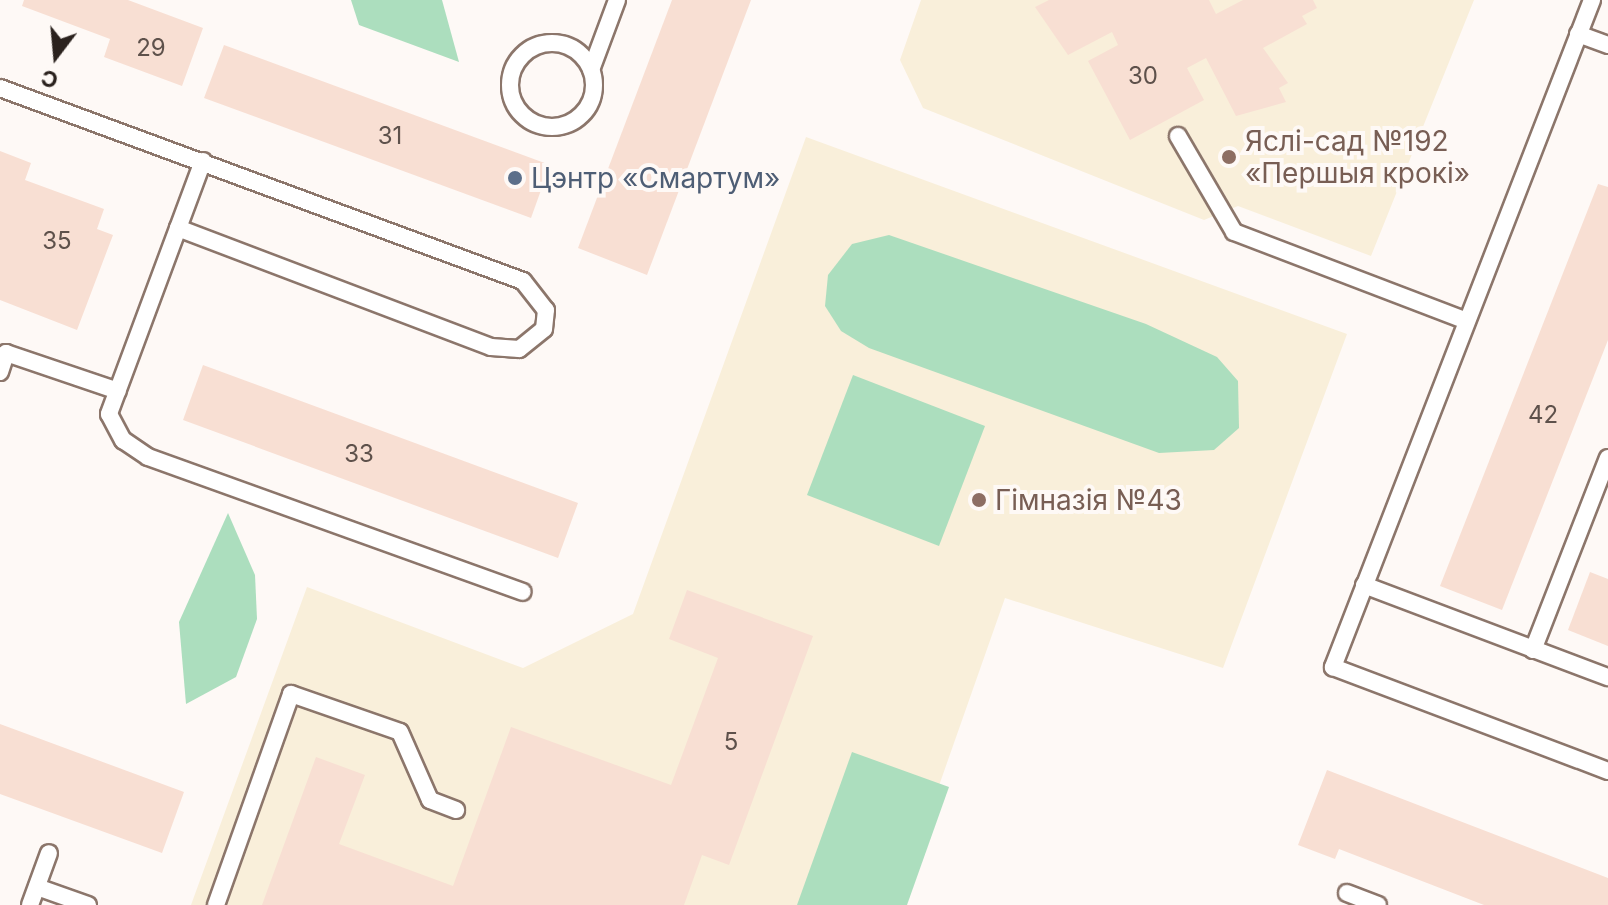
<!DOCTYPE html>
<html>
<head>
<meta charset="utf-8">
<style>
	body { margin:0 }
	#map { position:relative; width:1608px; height:905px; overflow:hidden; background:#fef9f6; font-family:Inter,sans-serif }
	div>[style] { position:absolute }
	.education>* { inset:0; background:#f9efda }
	.green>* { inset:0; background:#acdebe }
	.building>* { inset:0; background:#f8dfd3 }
	.roads { filter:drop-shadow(2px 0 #8c766b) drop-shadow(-2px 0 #8c766b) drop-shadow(0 2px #8c766b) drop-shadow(0 -2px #8c766b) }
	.service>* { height:16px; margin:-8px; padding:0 8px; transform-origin:8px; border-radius:8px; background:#fff }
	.service>.ring { margin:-8px; padding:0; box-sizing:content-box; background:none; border:16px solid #fff; border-radius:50% }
	.dots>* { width:22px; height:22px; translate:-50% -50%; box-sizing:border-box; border:4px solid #fef9f6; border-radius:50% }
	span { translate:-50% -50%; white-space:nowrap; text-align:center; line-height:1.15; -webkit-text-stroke:8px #fef9f6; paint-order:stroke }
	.number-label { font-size:24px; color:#5e514b }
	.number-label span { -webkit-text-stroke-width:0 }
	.education-label { font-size:28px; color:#785e54 }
	.left { translate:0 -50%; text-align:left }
	.service-label { font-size:28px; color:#4e5e75 }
	.north { position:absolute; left:16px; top:16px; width:80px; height:80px; -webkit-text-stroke:6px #fef9f6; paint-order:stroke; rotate:196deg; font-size:22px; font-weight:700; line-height:32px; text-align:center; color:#2b221e }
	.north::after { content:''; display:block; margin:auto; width:28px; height:36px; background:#2b221e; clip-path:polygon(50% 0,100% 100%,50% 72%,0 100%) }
</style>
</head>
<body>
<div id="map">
	<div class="education">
		<i style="clip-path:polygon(921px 0,1474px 0,1371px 256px,1238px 206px,1204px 220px,923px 108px,900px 60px)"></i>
		<i style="clip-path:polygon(806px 137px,1347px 334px,1223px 668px,1005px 598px,897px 905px,191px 905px,307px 587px,523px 668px,633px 614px)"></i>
	</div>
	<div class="green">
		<i style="clip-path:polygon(351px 0,442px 0,459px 62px,359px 25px)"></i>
		<i style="clip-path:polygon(889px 235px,1146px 324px,1217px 357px,1238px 381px,1239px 428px,1214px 450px,1159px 453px,869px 348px,841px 331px,825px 306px,828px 275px,852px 244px)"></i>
		<i style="clip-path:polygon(853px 375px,985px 426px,939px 546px,807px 495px)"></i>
		<i style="clip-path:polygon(228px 513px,255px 575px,257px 619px,236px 677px,186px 704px,179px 622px)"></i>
		<i style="clip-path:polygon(852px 752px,949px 787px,907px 905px,797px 905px)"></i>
	</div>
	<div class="building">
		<i style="clip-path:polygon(24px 0,128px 0,203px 28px,182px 86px,104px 57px,110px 39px,22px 6px)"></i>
		<i style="clip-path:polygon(672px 0,751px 0,647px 275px,578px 248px)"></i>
		<i style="clip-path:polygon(1049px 0,1209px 0,1216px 14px,1243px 0,1313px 0,1317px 8px,1302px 16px,1307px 24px,1263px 48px,1288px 83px,1279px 88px,1286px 102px,1236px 116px,1206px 58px,1187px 68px,1204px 100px,1130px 140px,1088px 61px,1118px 45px,1112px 32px,1068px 55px,1035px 7px)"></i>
		<i style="clip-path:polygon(224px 45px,550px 165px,531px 218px,204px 98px)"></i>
		<i style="clip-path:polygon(0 151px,31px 163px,25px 180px,104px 209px,97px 229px,113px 235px,77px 330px,0 300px)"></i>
		<i style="clip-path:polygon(1598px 184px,1608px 187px,1608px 340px,1502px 610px,1440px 586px)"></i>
		<i style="clip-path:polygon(203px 365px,578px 503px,558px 558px,183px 420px)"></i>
		<i style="clip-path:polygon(1590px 572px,1608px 579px,1608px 646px,1568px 630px)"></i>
		<i style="clip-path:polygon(687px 590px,813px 636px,729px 865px,702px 855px,684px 905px,262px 905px,316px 757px,365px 775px,339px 844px,453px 886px,511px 727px,671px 785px,718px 658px,669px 639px)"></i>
		<i style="clip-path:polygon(0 724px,184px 792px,162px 853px,0 794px)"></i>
		<i style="clip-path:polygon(1327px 770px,1608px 878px,1608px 905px,1484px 905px,1339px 849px,1335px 859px,1298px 845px)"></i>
	</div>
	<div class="roads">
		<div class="service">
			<i style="left:1592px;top:0;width:716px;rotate:111.22deg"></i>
			<i style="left:1333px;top:667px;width:294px;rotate:20.7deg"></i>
			<i style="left:1578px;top:34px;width:32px;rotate:20deg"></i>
			<i class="ring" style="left:510px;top:43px;width:68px;height:68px"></i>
			<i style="left:591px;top:70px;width:75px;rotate:-69.6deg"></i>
			<i style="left:0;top:88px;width:557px;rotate:20.26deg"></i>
			<i style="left:523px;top:281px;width:37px;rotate:52deg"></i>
			<i style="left:546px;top:310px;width:19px;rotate:96deg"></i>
			<i style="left:544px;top:329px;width:32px;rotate:141deg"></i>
			<i style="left:519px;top:349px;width:28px;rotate:-176deg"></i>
			<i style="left:491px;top:347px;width:335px;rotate:-159.2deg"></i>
			<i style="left:1178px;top:136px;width:111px;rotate:59.7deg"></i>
			<i style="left:1234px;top:232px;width:249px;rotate:20.9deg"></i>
			<i style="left:203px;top:161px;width:270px;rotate:110.4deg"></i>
			<i style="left:109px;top:414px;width:30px;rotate:62deg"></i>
			<i style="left:123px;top:440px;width:30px;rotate:34deg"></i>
			<i style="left:148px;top:457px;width:398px;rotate:19.8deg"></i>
			<i style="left:0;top:372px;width:20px;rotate:-72deg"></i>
			<i style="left:6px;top:353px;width:118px;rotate:18.7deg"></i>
			<i style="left:1364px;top:585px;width:261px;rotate:20.7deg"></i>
			<i style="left:1533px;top:650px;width:206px;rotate:-68.7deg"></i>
			<i style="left:37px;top:887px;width:54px;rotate:19.4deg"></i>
			<i style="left:1347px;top:893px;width:33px;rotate:21deg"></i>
			<i style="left:30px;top:905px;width:55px;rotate:-69.9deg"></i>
			<i style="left:216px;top:905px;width:224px;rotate:-70.4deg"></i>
			<i style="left:291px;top:694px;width:115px;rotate:19.2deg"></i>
			<i style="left:400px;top:732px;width:74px;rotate:66.2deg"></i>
			<i style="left:430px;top:800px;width:28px;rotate:21deg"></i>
		</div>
	</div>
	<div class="dots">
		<i style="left:1229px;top:157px;background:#8d6e63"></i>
		<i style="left:515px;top:178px;background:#5c6f8a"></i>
		<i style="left:979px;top:500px;background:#8d6e63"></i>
	</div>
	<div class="number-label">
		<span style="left:151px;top:48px">29</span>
		<span style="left:1143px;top:76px">30</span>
		<span style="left:390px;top:136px">31</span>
		<span style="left:57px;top:241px">35</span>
		<span style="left:1543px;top:415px">42</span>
		<span style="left:359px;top:454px">33</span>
		<span style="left:731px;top:742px">5</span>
	</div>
	<div class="education-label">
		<span class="left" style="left:1245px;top:157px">Яслі-сад №192<br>«Першыя крокі»</span>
		<span class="left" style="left:995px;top:500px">Гімназія №43</span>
	</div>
	<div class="service-label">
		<span class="left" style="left:531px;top:178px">Цэнтр «Смартум»</span>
	</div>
	<div class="north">С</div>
</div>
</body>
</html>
